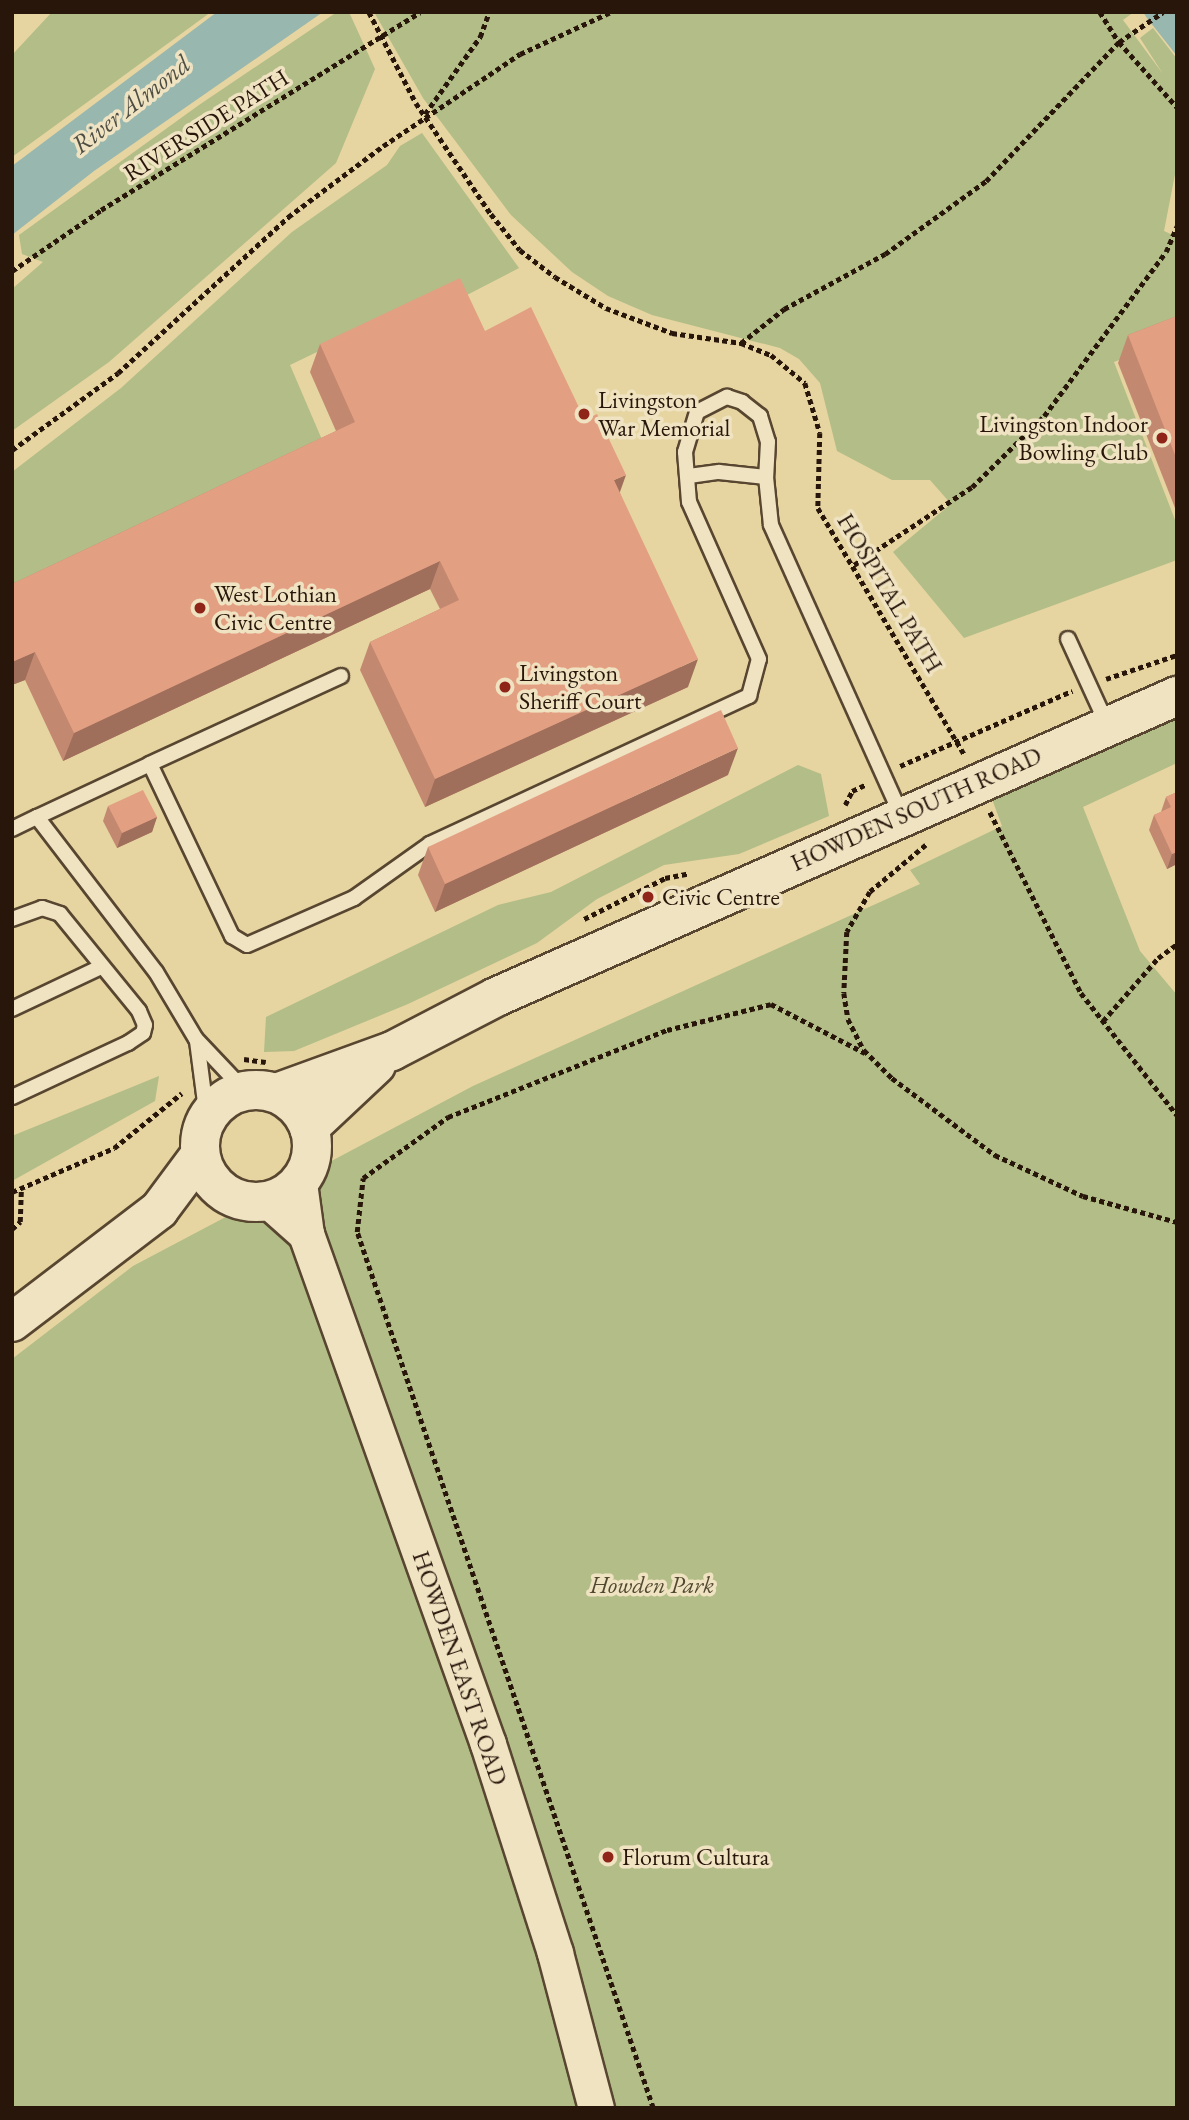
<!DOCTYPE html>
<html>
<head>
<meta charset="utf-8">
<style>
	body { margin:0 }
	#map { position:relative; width:1189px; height:2120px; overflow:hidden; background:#e6d4a1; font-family:"EB Garamond",serif }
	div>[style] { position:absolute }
	.green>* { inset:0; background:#b2bd87 }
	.water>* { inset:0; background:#98b7ae }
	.path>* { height:4.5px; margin-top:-2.25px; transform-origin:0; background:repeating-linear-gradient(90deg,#28160b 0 5px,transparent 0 8.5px) }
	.roads { filter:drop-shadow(2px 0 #584630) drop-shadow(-2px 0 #584630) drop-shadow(0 2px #584630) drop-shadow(0 -2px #584630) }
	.service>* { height:14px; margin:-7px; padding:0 7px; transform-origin:7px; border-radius:7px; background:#efe3c2 }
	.tertiary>* { height:35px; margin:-17.5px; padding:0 17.5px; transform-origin:17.5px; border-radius:17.5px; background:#efe3c2 }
	.secondary>* { height:38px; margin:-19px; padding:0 19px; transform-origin:19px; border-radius:19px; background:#efe3c2 }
	.secondary>.ring { margin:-19px; padding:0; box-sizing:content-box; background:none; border:38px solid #efe3c2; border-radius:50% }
	.path-bridge>* { height:4.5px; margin-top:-2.25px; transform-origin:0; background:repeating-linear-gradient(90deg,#28160b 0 5px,transparent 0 8.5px) }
	.wall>* { inset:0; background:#c38970 }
	.shaded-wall>* { inset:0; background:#9f6f5b }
	.building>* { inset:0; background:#e39f82 }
	.dots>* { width:19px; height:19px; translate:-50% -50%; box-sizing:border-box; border:4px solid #efe3c2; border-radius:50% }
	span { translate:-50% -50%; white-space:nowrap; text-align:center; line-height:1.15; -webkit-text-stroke:7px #efe3c2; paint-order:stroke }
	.street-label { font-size:24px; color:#28160b }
	.poi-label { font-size:24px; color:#28160b }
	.left { translate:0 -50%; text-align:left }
	.right { translate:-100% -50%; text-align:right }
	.park-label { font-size:24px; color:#514830; font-style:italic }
	.water-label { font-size:26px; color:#4f4e44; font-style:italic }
	.frame { position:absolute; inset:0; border:14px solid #28160b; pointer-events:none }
</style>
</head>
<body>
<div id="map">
	<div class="green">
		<i style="clip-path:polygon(52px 12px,211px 12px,12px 157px,12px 55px)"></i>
		<i style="clip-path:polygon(337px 12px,349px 12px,375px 69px,336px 163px,109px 362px,12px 431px,12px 289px,43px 262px,22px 254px,19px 235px,199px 105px)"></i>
		<i style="clip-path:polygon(374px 12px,1134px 12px,1123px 20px,1163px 74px,1140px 38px,1153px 28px,1177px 59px,1177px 164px,1164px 231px,1177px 237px,1177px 337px,1114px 362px,1177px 525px,1177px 560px,964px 638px,893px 552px,951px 504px,930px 480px,892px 480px,837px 451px,820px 383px,799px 359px,780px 348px,652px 315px,608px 296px,572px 272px,511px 215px,423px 98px)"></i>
		<i style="clip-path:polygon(422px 133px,519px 268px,465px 296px,458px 284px,290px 365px,326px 449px,12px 598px,12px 472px,121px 388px,292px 232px,387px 165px,400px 146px)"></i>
		<i style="clip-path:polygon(1177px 715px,1177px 763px,1083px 807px,1140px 951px,1177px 995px,1177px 2108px,12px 2108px,12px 1359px,133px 1266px,473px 1086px,920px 884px,910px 870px,1002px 826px,992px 799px,1053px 767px)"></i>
		<i style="clip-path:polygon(798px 765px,821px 774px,829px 816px,739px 854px,664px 865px,597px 899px,537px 943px,408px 1004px,294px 1051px,264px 1052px,266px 1017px,498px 905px,551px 892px)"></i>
		<i style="clip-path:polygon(159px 1076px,155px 1101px,12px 1181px,12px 1136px)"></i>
	</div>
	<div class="water">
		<i style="clip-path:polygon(217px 12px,323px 12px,94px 171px,12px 235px,12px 166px)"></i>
		<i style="clip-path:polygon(1143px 12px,1177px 12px,1177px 56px,1147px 18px)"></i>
	</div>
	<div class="path">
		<i style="left:1100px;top:12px;width:36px;rotate:58deg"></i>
		<i style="left:1119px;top:42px;width:87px;rotate:48.3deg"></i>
		<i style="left:416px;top:103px;width:134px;rotate:56deg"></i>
		<i style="left:491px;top:214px;width:46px;rotate:51.1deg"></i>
		<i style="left:520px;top:250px;width:44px;rotate:37.6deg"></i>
		<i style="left:555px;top:277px;width:60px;rotate:31.3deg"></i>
		<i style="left:606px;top:308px;width:71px;rotate:20.7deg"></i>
		<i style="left:672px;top:333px;width:70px;rotate:8.2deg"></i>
		<i style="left:741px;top:343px;width:32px;rotate:22deg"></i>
		<i style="left:771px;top:355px;width:44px;rotate:39.5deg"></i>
		<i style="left:805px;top:383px;width:52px;rotate:73.3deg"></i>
		<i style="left:820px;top:433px;width:75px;rotate:91.5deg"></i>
		<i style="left:818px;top:508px;width:286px;rotate:59.3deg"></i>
		<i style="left:425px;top:114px;width:95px;rotate:-54.5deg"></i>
		<i style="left:480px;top:37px;width:27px;rotate:-70deg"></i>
		<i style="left:12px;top:271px;width:108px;rotate:-34.4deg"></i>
		<i style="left:101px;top:210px;width:375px;rotate:-31.8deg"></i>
		<i style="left:741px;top:343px;width:55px;rotate:-38.3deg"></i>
		<i style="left:784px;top:309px;width:115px;rotate:-28.6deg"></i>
		<i style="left:885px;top:254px;width:125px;rotate:-35.9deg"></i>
		<i style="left:986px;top:181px;width:192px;rotate:-46.3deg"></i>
		<i style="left:1119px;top:42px;width:53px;rotate:-34.3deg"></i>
		<i style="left:12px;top:450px;width:131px;rotate:-36deg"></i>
		<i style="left:118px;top:373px;width:231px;rotate:-42.5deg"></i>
		<i style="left:288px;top:217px;width:119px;rotate:-36.8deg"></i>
		<i style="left:383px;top:146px;width:165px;rotate:-33.9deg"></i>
		<i style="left:520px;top:54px;width:100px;rotate:-24.8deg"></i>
		<i style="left:854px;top:565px;width:141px;rotate:-33.5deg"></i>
		<i style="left:972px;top:487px;width:101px;rotate:-44.6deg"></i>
		<i style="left:1044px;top:416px;width:204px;rotate:-53.4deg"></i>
		<i style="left:1166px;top:252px;width:28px;rotate:-67deg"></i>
		<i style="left:1106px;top:679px;width:75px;rotate:-18.7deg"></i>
		<i style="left:900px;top:766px;width:188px;rotate:-23.6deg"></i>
		<i style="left:845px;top:805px;width:16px;rotate:-63deg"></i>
		<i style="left:852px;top:791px;width:14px;rotate:-25deg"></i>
		<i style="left:990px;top:812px;width:203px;rotate:63.3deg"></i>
		<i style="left:1081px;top:993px;width:155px;rotate:51.8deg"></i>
		<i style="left:926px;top:845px;width:73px;rotate:140deg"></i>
		<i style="left:870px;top:892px;width:46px;rotate:119.9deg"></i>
		<i style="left:847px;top:932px;width:61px;rotate:92.8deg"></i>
		<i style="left:844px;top:993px;width:26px;rotate:81deg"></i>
		<i style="left:848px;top:1019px;width:35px;rotate:63deg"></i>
		<i style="left:864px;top:1050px;width:40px;rotate:45deg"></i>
		<i style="left:892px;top:1078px;width:129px;rotate:36.8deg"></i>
		<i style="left:995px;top:1155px;width:97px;rotate:25deg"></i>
		<i style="left:1083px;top:1196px;width:98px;rotate:15.5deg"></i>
		<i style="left:584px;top:919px;width:91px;rotate:-26.8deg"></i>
		<i style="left:665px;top:878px;width:25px;rotate:-11deg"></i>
		<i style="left:1103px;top:1021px;width:84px;rotate:-48.9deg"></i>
		<i style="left:1158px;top:958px;width:24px;rotate:-36deg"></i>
		<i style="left:244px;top:1059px;width:22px;rotate:8deg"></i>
		<i style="left:12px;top:1192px;width:111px;rotate:-23.3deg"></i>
		<i style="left:114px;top:1148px;width:87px;rotate:-39deg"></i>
		<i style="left:12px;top:1229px;width:11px;rotate:-41deg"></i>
		<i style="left:20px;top:1222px;width:31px;rotate:-88deg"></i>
		<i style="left:653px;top:2108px;width:925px;rotate:-108.67deg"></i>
		<i style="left:357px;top:1232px;width:54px;rotate:-83.7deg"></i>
		<i style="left:363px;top:1178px;width:105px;rotate:-35.7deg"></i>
		<i style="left:448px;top:1117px;width:236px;rotate:-21.7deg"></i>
		<i style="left:667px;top:1030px;width:107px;rotate:-14deg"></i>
		<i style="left:771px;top:1004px;width:106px;rotate:27.5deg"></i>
	</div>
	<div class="roads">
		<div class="service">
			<i style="left:689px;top:476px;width:30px;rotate:-8deg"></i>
			<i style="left:719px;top:472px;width:47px;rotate:6.1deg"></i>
			<i style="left:1068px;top:639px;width:94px;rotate:65.4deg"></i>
			<i style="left:341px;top:676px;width:210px;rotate:155.3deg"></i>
			<i style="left:150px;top:764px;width:191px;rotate:64.5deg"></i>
			<i style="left:232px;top:936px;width:17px;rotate:31deg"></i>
			<i style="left:247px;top:945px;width:117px;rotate:-23.7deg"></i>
			<i style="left:354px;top:898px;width:93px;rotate:-35.4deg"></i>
			<i style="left:430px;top:844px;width:352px;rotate:-24.9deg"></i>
			<i style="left:749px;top:696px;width:38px;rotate:-75deg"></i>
			<i style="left:759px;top:659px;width:172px;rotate:-114deg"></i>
			<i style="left:689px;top:502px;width:50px;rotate:-94.6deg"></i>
			<i style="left:685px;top:452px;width:42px;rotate:-73.3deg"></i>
			<i style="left:697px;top:412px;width:34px;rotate:-27deg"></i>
			<i style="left:727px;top:397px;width:16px;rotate:18deg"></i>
			<i style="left:742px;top:402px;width:23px;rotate:38deg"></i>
			<i style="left:760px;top:416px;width:27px;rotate:73deg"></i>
			<i style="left:768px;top:442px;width:35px;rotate:93deg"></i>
			<i style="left:766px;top:477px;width:48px;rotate:84.1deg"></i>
			<i style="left:771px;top:525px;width:317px;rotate:65.8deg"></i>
			<i style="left:37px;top:817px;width:125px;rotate:-25.1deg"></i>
			<i style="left:12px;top:829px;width:28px;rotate:-26deg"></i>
			<i style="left:37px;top:817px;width:195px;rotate:52.5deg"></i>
			<i style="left:156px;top:972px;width:78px;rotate:59.2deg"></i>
			<i style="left:196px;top:1039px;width:71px;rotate:46.7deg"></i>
			<i style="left:12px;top:919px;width:32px;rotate:-20deg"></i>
			<i style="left:42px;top:908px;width:19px;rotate:18deg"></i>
			<i style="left:60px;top:914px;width:125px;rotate:50.8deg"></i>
			<i style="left:139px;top:1011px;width:15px;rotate:67deg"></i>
			<i style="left:145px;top:1025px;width:8px;rotate:104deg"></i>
			<i style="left:143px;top:1033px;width:18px;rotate:146deg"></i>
			<i style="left:128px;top:1043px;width:128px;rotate:155deg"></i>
			<i style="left:12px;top:1009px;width:98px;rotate:-25.3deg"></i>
			<i style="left:197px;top:1041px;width:78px;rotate:82.6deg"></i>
		</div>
		<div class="tertiary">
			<i style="left:299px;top:1183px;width:51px;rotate:82.2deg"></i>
			<i style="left:306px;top:1234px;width:542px;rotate:70.36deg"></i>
			<i style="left:488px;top:1744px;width:219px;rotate:72.2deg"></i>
			<i style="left:555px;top:1953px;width:160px;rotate:75.2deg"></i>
			<i style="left:269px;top:1201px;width:50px;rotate:41.7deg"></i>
		</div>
		<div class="secondary">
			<i class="ring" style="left:200px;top:1090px;width:74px;height:74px"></i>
			<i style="left:276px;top:1093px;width:123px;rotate:-19.9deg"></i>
			<i style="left:392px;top:1051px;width:117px;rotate:-27.4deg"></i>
			<i style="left:496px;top:997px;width:745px;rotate:-23.85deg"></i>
			<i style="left:309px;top:1128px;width:92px;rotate:-43.2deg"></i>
			<i style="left:12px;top:1322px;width:185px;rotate:-37.3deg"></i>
			<i style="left:159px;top:1210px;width:69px;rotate:-53.3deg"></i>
		</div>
	</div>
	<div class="path-bridge">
		<i style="left:369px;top:12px;width:102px;rotate:62.7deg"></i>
	</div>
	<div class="wall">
		<i style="clip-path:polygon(1177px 316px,1177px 513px,1118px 363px,1128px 335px)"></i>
		<i style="clip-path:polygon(485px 331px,620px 493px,688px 687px,425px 807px,360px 670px,370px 642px,440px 609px,430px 589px,63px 761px,25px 680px,12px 685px,12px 584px,336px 431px,310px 372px,320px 344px)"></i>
		<i style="clip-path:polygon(728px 775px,435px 912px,418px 875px,428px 847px)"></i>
		<i style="clip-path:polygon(1177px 792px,1177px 864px,1167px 869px,1149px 830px,1154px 815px,1161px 812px,1166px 797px)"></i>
		<i style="clip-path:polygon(108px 806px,157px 817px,152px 832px,117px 848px,103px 821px)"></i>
	</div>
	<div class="shaded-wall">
		<i style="clip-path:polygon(626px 475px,616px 503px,614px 480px)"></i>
		<i style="clip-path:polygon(440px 561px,430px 589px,63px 761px,74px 733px)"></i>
		<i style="clip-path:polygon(35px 652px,25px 680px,12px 685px,12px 662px)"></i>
		<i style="clip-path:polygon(698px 659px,688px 687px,425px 807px,435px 779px)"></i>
		<i style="clip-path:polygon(738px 748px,728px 775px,435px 912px,445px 884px)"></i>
		<i style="clip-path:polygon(157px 817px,152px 832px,117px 848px,122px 833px)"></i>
		<i style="clip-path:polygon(1177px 852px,1177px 864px,1167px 869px,1172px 854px)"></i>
	</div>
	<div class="building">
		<i style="clip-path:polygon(460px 278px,485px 331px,531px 307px,585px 420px,597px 414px,626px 475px,614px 480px,698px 659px,435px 779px,370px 642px,459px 600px,440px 561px,74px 733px,35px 652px,12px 662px,12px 584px,355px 422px,320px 344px)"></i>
		<i style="clip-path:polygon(1177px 316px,1177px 460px,1128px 335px)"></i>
		<i style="clip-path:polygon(721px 710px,738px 748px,445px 884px,428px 847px)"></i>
		<i style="clip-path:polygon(143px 790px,157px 817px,122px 833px,108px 806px)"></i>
		<i style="clip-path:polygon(1177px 792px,1177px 852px,1172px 854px,1154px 815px,1171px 807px,1166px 797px)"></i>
	</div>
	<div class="dots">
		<i style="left:584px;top:414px;background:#8f2418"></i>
		<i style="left:1162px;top:438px;background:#8f2418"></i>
		<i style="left:200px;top:608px;background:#8f2418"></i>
		<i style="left:505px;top:687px;background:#8f2418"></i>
		<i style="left:648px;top:897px;background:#8f2418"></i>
		<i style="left:608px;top:1857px;background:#8f2418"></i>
	</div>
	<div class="street-label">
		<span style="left:206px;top:125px;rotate:-32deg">RIVERSIDE PATH</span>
		<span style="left:890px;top:593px;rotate:59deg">HOSPITAL PATH</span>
		<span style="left:916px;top:809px;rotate:-24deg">HOWDEN SOUTH ROAD</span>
		<span style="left:460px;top:1668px;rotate:71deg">HOWDEN EAST ROAD</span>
	</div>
	<div class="poi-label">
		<span class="left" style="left:598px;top:414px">Livingston<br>War Memorial</span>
		<span class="right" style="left:1148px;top:438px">Livingston Indoor<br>Bowling Club</span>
		<span class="left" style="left:214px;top:608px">West Lothian<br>Civic Centre</span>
		<span class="left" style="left:519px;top:687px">Livingston<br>Sheriff Court</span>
		<span class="left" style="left:662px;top:897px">Civic Centre</span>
		<span class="left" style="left:622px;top:1857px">Florum Cultura</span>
	</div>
	<div class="park-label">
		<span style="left:652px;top:1585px">Howden Park</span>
	</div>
	<div class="water-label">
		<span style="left:131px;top:105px;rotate:-38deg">River Almond</span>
	</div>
	<div class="frame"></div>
</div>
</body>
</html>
